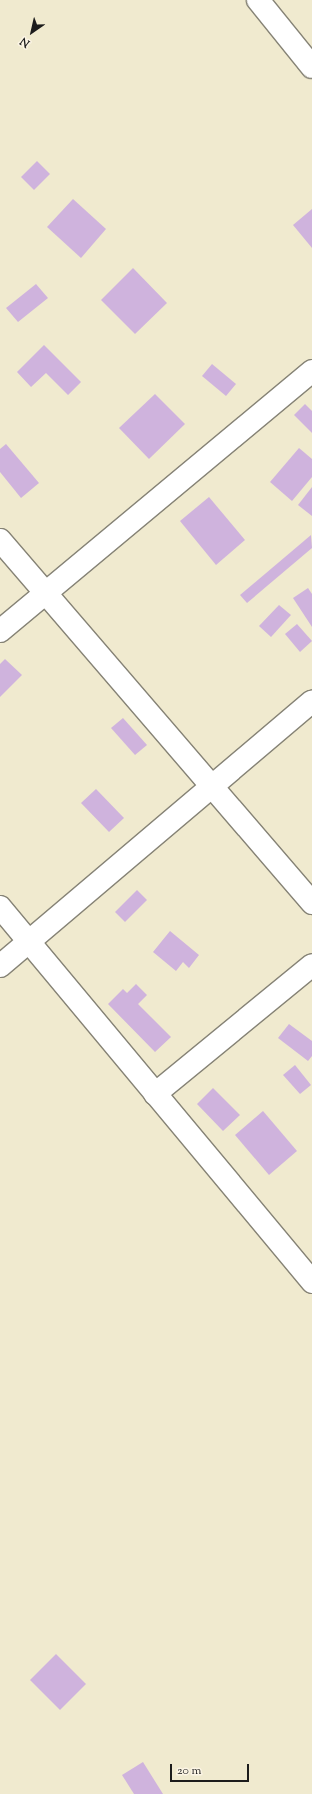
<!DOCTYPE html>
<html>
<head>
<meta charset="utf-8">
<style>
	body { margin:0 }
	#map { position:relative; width:312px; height:1794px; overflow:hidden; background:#f0eacf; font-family:"Sorts Mill Goudy",serif }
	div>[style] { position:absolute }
	.building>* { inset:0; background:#cfb3dd }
	.roads { filter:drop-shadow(1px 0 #868376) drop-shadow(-1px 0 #868376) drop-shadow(0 1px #868376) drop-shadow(0 -1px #868376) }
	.minor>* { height:22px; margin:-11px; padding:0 11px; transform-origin:11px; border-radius:11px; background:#fff }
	span { translate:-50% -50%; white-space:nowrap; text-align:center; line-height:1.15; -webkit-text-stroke:3.5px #fcf5e5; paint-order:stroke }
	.north { position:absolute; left:12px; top:12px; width:40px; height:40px; -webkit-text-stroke:3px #fcf5e5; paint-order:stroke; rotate:214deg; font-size:11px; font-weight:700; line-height:16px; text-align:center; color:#1c1c1c }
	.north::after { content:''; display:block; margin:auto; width:14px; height:18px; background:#1c1c1c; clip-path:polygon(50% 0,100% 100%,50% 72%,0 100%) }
	.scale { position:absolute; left:170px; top:1764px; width:79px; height:18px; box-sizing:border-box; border:2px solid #1c1c1c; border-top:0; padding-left:5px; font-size:12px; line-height:14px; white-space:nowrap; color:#1c1c1c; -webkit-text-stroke:3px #fcf5e5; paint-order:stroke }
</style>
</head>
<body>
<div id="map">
	<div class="building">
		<i style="clip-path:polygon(37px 161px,50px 174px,34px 190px,21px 177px)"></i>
		<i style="clip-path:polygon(73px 199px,106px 229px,81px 258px,47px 227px)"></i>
		<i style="clip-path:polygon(312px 209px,312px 248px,293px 225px)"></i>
		<i style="clip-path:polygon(133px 268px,167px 303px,135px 334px,101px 300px)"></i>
		<i style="clip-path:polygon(36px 284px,48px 298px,18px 322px,6px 308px)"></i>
		<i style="clip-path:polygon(44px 345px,81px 382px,68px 395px,46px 373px,31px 387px,17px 372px)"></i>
		<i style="clip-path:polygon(212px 364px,236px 384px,226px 396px,202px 376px)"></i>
		<i style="clip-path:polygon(155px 394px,185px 424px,149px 459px,119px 428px)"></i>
		<i style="clip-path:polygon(305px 404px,312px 411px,312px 433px,294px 415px)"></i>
		<i style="clip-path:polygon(6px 444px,39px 483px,21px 498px,0 472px,0 449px)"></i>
		<i style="clip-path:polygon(299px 448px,312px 459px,312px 477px,292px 501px,270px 482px)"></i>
		<i style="clip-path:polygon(312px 487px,312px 516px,298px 505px)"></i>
		<i style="clip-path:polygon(209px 497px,245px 540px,216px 565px,180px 521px)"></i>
		<i style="clip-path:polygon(311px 535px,312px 548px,247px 603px,240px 595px)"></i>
		<i style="clip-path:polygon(308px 588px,312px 594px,312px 627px,293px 598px)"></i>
		<i style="clip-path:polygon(279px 605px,291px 615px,271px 637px,259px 626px)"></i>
		<i style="clip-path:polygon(297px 624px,312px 641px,300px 652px,285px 634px)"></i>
		<i style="clip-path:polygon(5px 659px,22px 675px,0 697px,0 664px)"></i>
		<i style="clip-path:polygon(123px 718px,147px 745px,135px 755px,111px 728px)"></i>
		<i style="clip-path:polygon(96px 789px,124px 818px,109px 832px,81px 803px)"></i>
		<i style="clip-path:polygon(137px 890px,147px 900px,125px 922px,115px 912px)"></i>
		<i style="clip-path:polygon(170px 931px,199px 955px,189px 968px,183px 962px,176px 971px,153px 952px)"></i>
		<i style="clip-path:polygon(136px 984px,147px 995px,138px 1004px,171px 1037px,155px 1052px,108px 1004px,123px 989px,127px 993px)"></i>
		<i style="clip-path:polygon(289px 1024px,312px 1041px,312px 1056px,308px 1061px,278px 1038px)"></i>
		<i style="clip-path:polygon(295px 1065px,311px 1085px,300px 1094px,283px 1075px)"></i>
		<i style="clip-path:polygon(213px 1088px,240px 1115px,223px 1131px,197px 1104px)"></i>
		<i style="clip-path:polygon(263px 1111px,297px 1151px,269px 1175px,235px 1135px)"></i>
		<i style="clip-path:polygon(56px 1654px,86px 1684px,60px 1710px,30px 1680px)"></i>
		<i style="clip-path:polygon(143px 1762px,163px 1794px,134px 1794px,122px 1775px)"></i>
	</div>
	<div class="roads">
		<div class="minor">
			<i style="left:258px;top:0;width:86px;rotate:51.1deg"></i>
			<i style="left:0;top:540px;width:479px;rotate:49.3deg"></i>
			<i style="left:0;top:631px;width:406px;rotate:-39.8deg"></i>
			<i style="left:0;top:907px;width:488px;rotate:50.2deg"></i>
			<i style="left:0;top:966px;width:409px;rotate:-40.3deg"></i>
			<i style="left:155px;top:1094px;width:203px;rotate:-39.4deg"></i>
		</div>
	</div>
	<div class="north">N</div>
	<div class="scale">20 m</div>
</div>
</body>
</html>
